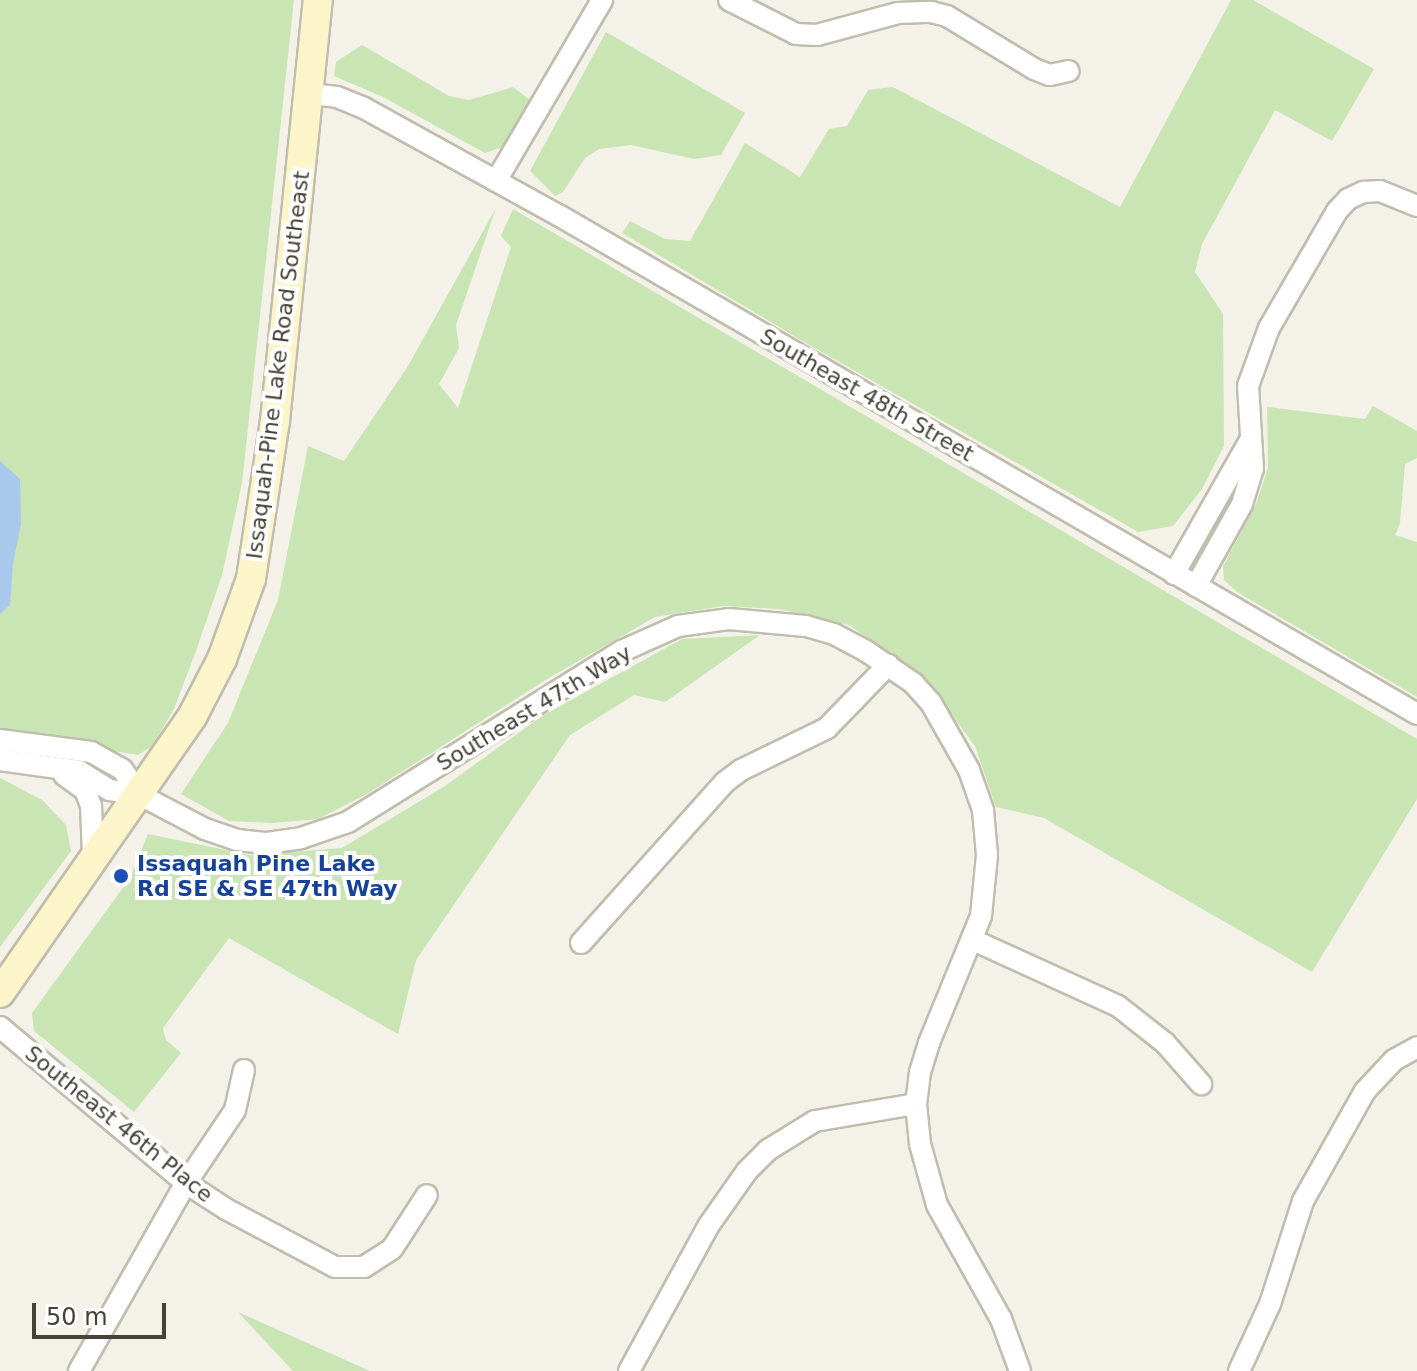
<!DOCTYPE html>
<html>
<head>
<meta charset="utf-8">
<style>
	body { margin:0 }
	#map { position:relative; width:1417px; height:1371px; overflow:hidden; background:#f3f1e8; font-family:"DejaVu Sans",sans-serif }
	div>[style] { position:absolute }
	.green>* { inset:0; background:#c9e5b3 }
	.water>* { inset:0; background:#a8c8ec }
	.roads { filter:drop-shadow(2px 0 #c1bdae) drop-shadow(-2px 0 #c1bdae) drop-shadow(0 2px #c1bdae) drop-shadow(0 -2px #c1bdae) }
	.minor>* { height:20px; margin:-10px; padding:0 10px; transform-origin:10px; border-radius:10px; background:#fff }
	.secondary>* { height:28px; margin:-14px; padding:0 14px; transform-origin:14px; border-radius:14px; background:#fcf5ca }
	.dots>* { width:22px; height:22px; translate:-50% -50%; box-sizing:border-box; border:4px solid #fff; border-radius:50% }
	span { translate:-50% -50%; white-space:nowrap; text-align:center; line-height:1.15; -webkit-text-stroke:8px #fff; paint-order:stroke }
	.street-label { font-size:22px; color:#464237 }
	.transit-label { font-size:22px; color:#164399; font-weight:700 }
	.left { translate:0 -50%; text-align:left }
	.scale { position:absolute; left:32px; top:1303px; width:134px; height:36px; box-sizing:border-box; border:4px solid #464237; border-top:0; padding-left:10px; font-size:24px; line-height:28px; white-space:nowrap; color:#464237; -webkit-text-stroke:6px #fff; paint-order:stroke }
</style>
</head>
<body>
<div id="map">
	<div class="green">
		<i style="clip-path:polygon(0 0,294px 0,242px 483px,222px 575px,196px 651px,174px 709px,152px 746px,138px 755px,0 732px)"></i>
		<i style="clip-path:polygon(1231px 0,1253px 0,1374px 69px,1332px 141px,1275px 110px,1202px 244px,1195px 272px,1223px 314px,1224px 446px,1202px 489px,1173px 526px,1138px 532px,799px 339px,622px 233px,630px 221px,665px 239px,690px 241px,745px 143px,800px 177px,829px 129px,847px 126px,868px 90px,893px 87px,1120px 207px)"></i>
		<i style="clip-path:polygon(606px 32px,745px 113px,721px 155px,694px 159px,631px 145px,599px 149px,585px 158px,563px 192px,555px 196px,530px 171px)"></i>
		<i style="clip-path:polygon(362px 45px,449px 96px,469px 100px,513px 87px,530px 100px,503px 147px,485px 153px,383px 97px,334px 76px,336px 62px)"></i>
		<i style="clip-path:polygon(496px 208px,456px 325px,459px 348px,439px 384px,458px 408px,511px 247px,501px 236px,513px 209px,1417px 739px,1417px 799px,1312px 972px,1044px 818px,996px 807px,975px 746px,923px 676px,849px 625px,779px 609px,723px 606px,655px 617px,547px 679px,367px 794px,318px 819px,273px 823px,229px 821px,181px 794px,228px 723px,278px 600px,308px 446px,344px 461px,408px 366px)"></i>
		<i style="clip-path:polygon(1373px 406px,1417px 431px,1417px 458px,1405px 464px,1400px 523px,1395px 535px,1417px 542px,1417px 697px,1237px 592px,1224px 580px,1223px 566px,1256px 504px,1268px 468px,1267px 407px,1365px 419px)"></i>
		<i style="clip-path:polygon(760px 635px,665px 702px,634px 695px,570px 735px,416px 960px,398px 1034px,229px 938px,163px 1028px,166px 1040px,181px 1053px,134px 1112px,34px 1031px,32px 1013px,130px 878px,148px 834px,250px 855px,342px 848px,445px 786px,542px 716px,682px 639px)"></i>
		<i style="clip-path:polygon(0 778px,42px 800px,66px 825px,71px 851px,0 947px)"></i>
		<i style="clip-path:polygon(238px 1312px,370px 1371px,293px 1371px)"></i>
	</div>
	<div class="water">
		<i style="clip-path:polygon(0 461px,20px 479px,21px 524px,13px 564px,10px 605px,0 614px)"></i>
	</div>
	<div class="roads">
		<div class="minor">
			<i style="left:729px;top:0;width:75px;rotate:26.9deg"></i>
			<i style="left:796px;top:34px;width:21px;rotate:3deg"></i>
			<i style="left:817px;top:35px;width:84px;rotate:-15.2deg"></i>
			<i style="left:898px;top:13px;width:33px;rotate:-2deg"></i>
			<i style="left:931px;top:12px;width:16px;rotate:14deg"></i>
			<i style="left:947px;top:16px;width:102px;rotate:31.3deg"></i>
			<i style="left:1034px;top:69px;width:17px;rotate:21deg"></i>
			<i style="left:1050px;top:75px;width:19px;rotate:-12deg"></i>
			<i style="left:310px;top:94px;width:27px;rotate:6deg"></i>
			<i style="left:337px;top:97px;width:29px;rotate:22deg"></i>
			<i style="left:364px;top:108px;width:224px;rotate:28.9deg"></i>
			<i style="left:560px;top:216px;width:991px;rotate:30.16deg"></i>
			<i style="left:496px;top:181px;width:210px;rotate:-59.6deg"></i>
			<i style="left:1174px;top:574px;width:152px;rotate:-60.4deg"></i>
			<i style="left:1196px;top:586px;width:94px;rotate:-60.7deg"></i>
			<i style="left:1242px;top:504px;width:37px;rotate:-73deg"></i>
			<i style="left:1253px;top:469px;width:83px;rotate:-93.4deg"></i>
			<i style="left:1248px;top:386px;width:62px;rotate:-70.1deg"></i>
			<i style="left:1269px;top:328px;width:135px;rotate:-59.8deg"></i>
			<i style="left:1337px;top:211px;width:16px;rotate:-47deg"></i>
			<i style="left:1348px;top:199px;width:17px;rotate:-25deg"></i>
			<i style="left:1363px;top:192px;width:17px;rotate:-3deg"></i>
			<i style="left:1380px;top:191px;width:40px;rotate:22deg"></i>
			<i style="left:0;top:740px;width:92px;rotate:7.5deg"></i>
			<i style="left:91px;top:752px;width:35px;rotate:29deg"></i>
			<i style="left:122px;top:769px;width:32px;rotate:55deg"></i>
			<i style="left:0;top:760px;width:80px;rotate:7.9deg"></i>
			<i style="left:79px;top:771px;width:36px;rotate:32deg"></i>
			<i style="left:110px;top:790px;width:30px;rotate:9deg"></i>
			<i style="left:140px;top:795px;width:73px;rotate:27.6deg"></i>
			<i style="left:205px;top:829px;width:34px;rotate:19deg"></i>
			<i style="left:237px;top:840px;width:30px;rotate:6deg"></i>
			<i style="left:267px;top:843px;width:34px;rotate:-8deg"></i>
			<i style="left:301px;top:838px;width:50px;rotate:-18.8deg"></i>
			<i style="left:348px;top:822px;width:323px;rotate:-32deg"></i>
			<i style="left:622px;top:651px;width:61px;rotate:-24.1deg"></i>
			<i style="left:678px;top:626px;width:51px;rotate:-7.8deg"></i>
			<i style="left:729px;top:619px;width:77px;rotate:5.2deg"></i>
			<i style="left:806px;top:626px;width:29px;rotate:16deg"></i>
			<i style="left:834px;top:634px;width:36px;rotate:28deg"></i>
			<i style="left:866px;top:651px;width:57px;rotate:34.2deg"></i>
			<i style="left:913px;top:683px;width:27px;rotate:48deg"></i>
			<i style="left:931px;top:703px;width:77px;rotate:60.4deg"></i>
			<i style="left:969px;top:770px;width:42px;rotate:70.7deg"></i>
			<i style="left:983px;top:810px;width:45px;rotate:84.9deg"></i>
			<i style="left:987px;top:855px;width:61px;rotate:95.6deg"></i>
			<i style="left:981px;top:916px;width:137px;rotate:112.3deg"></i>
			<i style="left:929px;top:1043px;width:30px;rotate:107deg"></i>
			<i style="left:920px;top:1072px;width:32px;rotate:97deg"></i>
			<i style="left:916px;top:1104px;width:40px;rotate:84.3deg"></i>
			<i style="left:920px;top:1144px;width:63px;rotate:74.4deg"></i>
			<i style="left:937px;top:1205px;width:131px;rotate:60.7deg"></i>
			<i style="left:1001px;top:1319px;width:55px;rotate:69.9deg"></i>
			<i style="left:64px;top:775px;width:26px;rotate:36deg"></i>
			<i style="left:85px;top:790px;width:17px;rotate:69deg"></i>
			<i style="left:91px;top:806px;width:50px;rotate:87.7deg"></i>
			<i style="left:973px;top:940px;width:159px;rotate:24.5deg"></i>
			<i style="left:1118px;top:1006px;width:60px;rotate:38.2deg"></i>
			<i style="left:1165px;top:1043px;width:55px;rotate:48.7deg"></i>
			<i style="left:581px;top:943px;width:216px;rotate:-48.2deg"></i>
			<i style="left:725px;top:782px;width:20px;rotate:-37deg"></i>
			<i style="left:741px;top:770px;width:96px;rotate:-26deg"></i>
			<i style="left:827px;top:728px;width:88px;rotate:-45.9deg"></i>
			<i style="left:0;top:1027px;width:243px;rotate:40deg"></i>
			<i style="left:186px;top:1183px;width:48px;rotate:33deg"></i>
			<i style="left:226px;top:1209px;width:123px;rotate:28deg"></i>
			<i style="left:335px;top:1267px;width:29px"></i>
			<i style="left:364px;top:1267px;width:33px;rotate:-33deg"></i>
			<i style="left:392px;top:1249px;width:64px;rotate:-57.1deg"></i>
			<i style="left:79px;top:1371px;width:216px;rotate:-60.4deg"></i>
			<i style="left:186px;top:1183px;width:88px;rotate:-56.1deg"></i>
			<i style="left:235px;top:1110px;width:41px;rotate:-77.3deg"></i>
			<i style="left:629px;top:1371px;width:166px;rotate:-61.3deg"></i>
			<i style="left:709px;top:1225px;width:66px;rotate:-54.9deg"></i>
			<i style="left:747px;top:1171px;width:30px;rotate:-45deg"></i>
			<i style="left:768px;top:1150px;width:55px;rotate:-31.7deg"></i>
			<i style="left:815px;top:1121px;width:102px;rotate:-9.6deg"></i>
			<i style="left:1239px;top:1371px;width:74px;rotate:-65.2deg"></i>
			<i style="left:1270px;top:1304px;width:108px;rotate:-72.2deg"></i>
			<i style="left:1303px;top:1201px;width:126px;rotate:-60.6deg"></i>
			<i style="left:1365px;top:1091px;width:42px;rotate:-46.9deg"></i>
			<i style="left:1394px;top:1060px;width:26px;rotate:-29deg"></i>
		</div>
		<div class="secondary">
			<i style="left:0;top:993px;width:338px;rotate:-55.2deg"></i>
			<i style="left:193px;top:715px;width:63px;rotate:-62.6deg"></i>
			<i style="left:222px;top:659px;width:85px;rotate:-70.1deg"></i>
			<i style="left:251px;top:579px;width:160px;rotate:-81.4deg"></i>
			<i style="left:275px;top:421px;width:423px;rotate:-84.2deg"></i>
		</div>
	</div>
	<div class="dots">
		<i style="left:121px;top:876px;background:#1a4fb4"></i>
	</div>
	<div class="street-label">
		<span style="left:278px;top:365px;rotate:-83deg">Issaquah-Pine Lake Road Southeast</span>
		<span style="left:867px;top:395px;rotate:30deg">Southeast 48th Street</span>
		<span style="left:534px;top:708px;rotate:-31deg">Southeast 47th Way</span>
		<span style="left:119px;top:1124px;rotate:39deg">Southeast 46th Place</span>
	</div>
	<div class="transit-label">
		<span class="left" style="left:137px;top:876px">Issaquah Pine Lake<br>Rd SE &amp; SE 47th Way</span>
	</div>
	<div class="scale">50 m</div>
</div>
</body>
</html>
